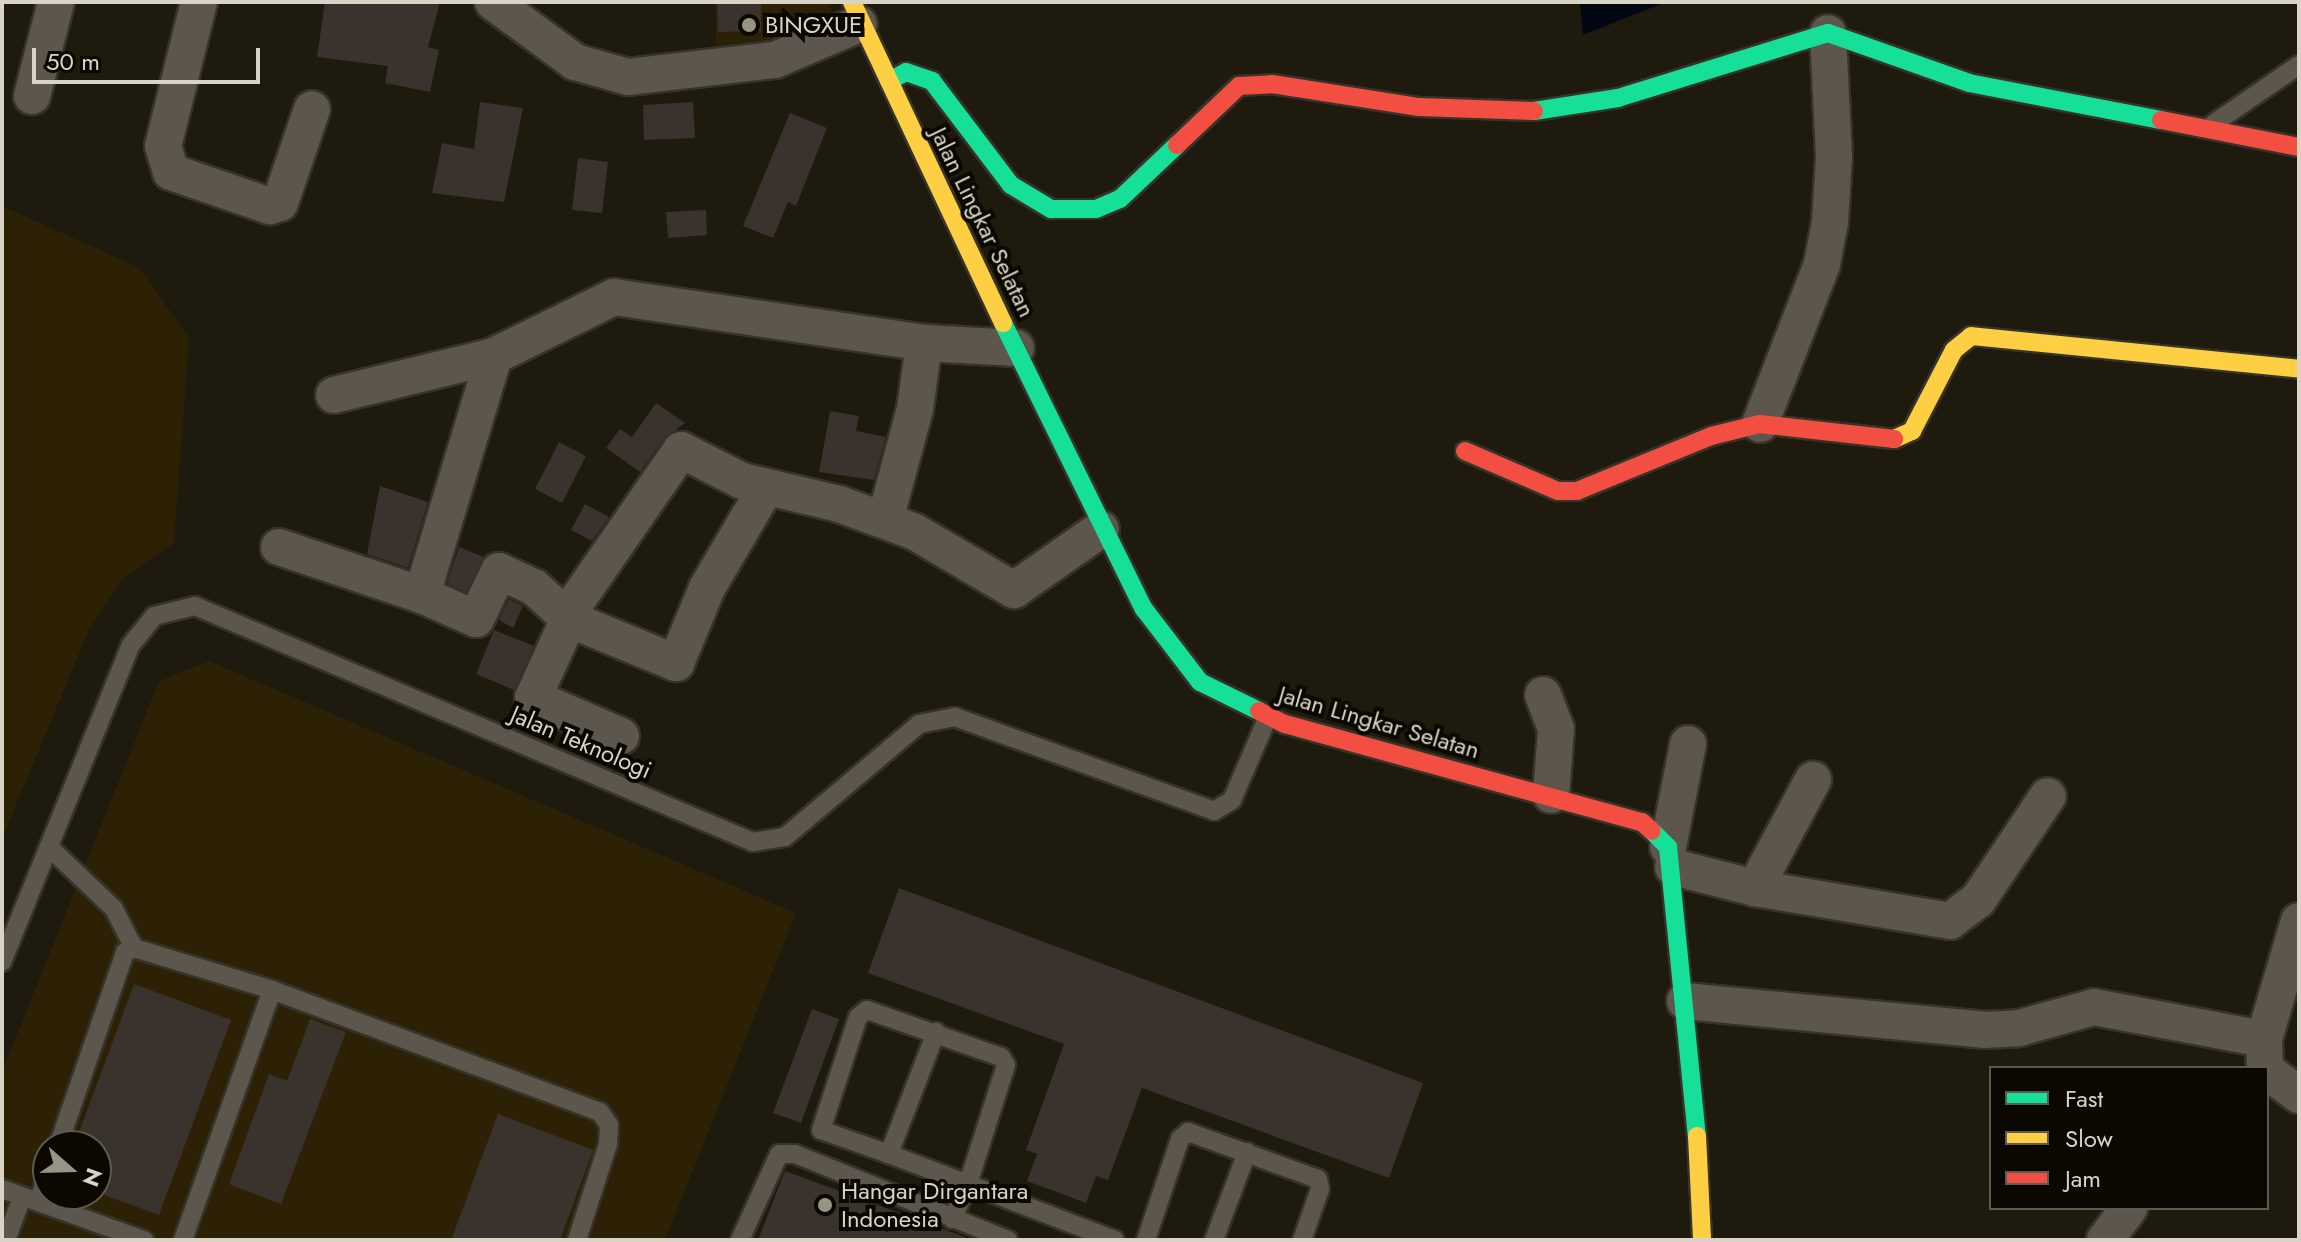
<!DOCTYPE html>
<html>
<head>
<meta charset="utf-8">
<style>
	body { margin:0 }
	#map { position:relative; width:2301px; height:1242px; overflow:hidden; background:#1e1a0d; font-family:Jost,sans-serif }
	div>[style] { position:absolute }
	.built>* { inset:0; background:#2c2105 }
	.water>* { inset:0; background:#030713 }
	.building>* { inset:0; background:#3a322c }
	.roads { filter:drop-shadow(2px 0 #363329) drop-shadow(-2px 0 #363329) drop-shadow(0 2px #363329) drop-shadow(0 -2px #363329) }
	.lane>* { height:18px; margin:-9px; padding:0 9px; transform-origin:9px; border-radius:9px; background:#5c564c }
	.street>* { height:36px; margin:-18px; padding:0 18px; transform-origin:18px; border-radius:18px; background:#5c564c }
	.fast>* { height:18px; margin:-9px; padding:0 9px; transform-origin:9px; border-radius:9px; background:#16e098 }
	.slow>* { height:18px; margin:-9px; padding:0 9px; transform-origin:9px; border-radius:9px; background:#ffcf43 }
	.jam>* { height:18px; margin:-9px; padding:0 9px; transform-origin:9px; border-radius:9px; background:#f24e42 }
	.dots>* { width:22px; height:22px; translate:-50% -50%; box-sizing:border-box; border:4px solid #0b0802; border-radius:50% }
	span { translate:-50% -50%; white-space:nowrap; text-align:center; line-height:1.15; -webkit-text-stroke:8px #0b0802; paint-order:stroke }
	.poi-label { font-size:24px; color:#d9d4c6 }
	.left { translate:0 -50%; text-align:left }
	.street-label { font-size:24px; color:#d9d4c6 }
	.frame { position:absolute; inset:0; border:4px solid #d9d4c6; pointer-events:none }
	.legend { position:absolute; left:1989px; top:1066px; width:280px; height:144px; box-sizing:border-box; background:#0b0802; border:2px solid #5d5a50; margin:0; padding:10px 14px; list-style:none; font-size:24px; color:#d9d4c6 }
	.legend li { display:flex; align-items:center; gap:16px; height:40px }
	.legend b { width:40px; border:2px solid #5d5a50 }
	.north { position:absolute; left:32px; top:1130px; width:80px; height:80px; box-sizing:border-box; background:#0b0802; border:2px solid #5d5a50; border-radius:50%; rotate:110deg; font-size:22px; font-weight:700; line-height:32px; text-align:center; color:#d9d4c6 }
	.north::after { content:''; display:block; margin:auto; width:28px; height:36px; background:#989385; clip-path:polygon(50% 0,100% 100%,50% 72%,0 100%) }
	.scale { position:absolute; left:32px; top:48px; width:228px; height:36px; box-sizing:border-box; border:4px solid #d9d4c6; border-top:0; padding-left:10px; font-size:24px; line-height:28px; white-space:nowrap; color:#d9d4c6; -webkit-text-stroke:6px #0b0802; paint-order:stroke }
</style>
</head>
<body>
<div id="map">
	<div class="built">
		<i style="clip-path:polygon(716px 2px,829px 2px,840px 36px,716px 45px)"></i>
		<i style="clip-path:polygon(2px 206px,140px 268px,189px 338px,174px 543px,125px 576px,88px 632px,2px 839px)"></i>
		<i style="clip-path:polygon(evenodd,209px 661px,796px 913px,665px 1240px,2px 1240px,2px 1072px,159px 681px,209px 661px,48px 1146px,96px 1146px,96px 1194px,48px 1194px,48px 1146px)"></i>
	</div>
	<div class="water">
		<i style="clip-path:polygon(1580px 2px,1666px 2px,1583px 35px)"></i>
	</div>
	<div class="building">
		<i style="clip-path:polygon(325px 2px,440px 2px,428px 47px,439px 50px,430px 92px,385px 83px,388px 66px,317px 57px)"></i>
		<i style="clip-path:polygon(717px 2px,761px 2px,761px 31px,718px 32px)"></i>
		<i style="clip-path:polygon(480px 102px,523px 108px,504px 202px,432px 193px,442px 143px,474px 149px)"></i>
		<i style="clip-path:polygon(693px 102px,695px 138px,644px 140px,643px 105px)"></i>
		<i style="clip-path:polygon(790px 113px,827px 128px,796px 206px,788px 202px,773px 238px,743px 226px)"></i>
		<i style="clip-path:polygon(578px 158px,608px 162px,602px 213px,572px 210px)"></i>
		<i style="clip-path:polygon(706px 210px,707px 235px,668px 238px,666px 212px)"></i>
		<i style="clip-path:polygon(656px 403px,685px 423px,664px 438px,640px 472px,606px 448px,620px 429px,632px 437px)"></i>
		<i style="clip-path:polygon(830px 411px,859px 416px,856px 431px,886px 437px,874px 480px,819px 472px)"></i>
		<i style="clip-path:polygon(559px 442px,586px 456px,562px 503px,535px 489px)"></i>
		<i style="clip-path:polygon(380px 486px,428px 502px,408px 568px,367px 554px)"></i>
		<i style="clip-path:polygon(585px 504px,609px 517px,592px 541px,571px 530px)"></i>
		<i style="clip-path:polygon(459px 547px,484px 557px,466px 592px,447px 583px)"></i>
		<i style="clip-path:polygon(509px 599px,523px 606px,513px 628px,499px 620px)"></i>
		<i style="clip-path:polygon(494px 630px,534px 646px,514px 690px,476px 674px)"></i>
		<i style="clip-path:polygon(899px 888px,1423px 1083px,1389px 1178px,1142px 1088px,1108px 1180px,1096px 1176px,1086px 1203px,1027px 1181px,1037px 1154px,1026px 1150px,1064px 1044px,868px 973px)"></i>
		<i style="clip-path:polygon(134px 984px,231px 1020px,159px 1215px,96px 1192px,96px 1146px,74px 1146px)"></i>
		<i style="clip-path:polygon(812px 1009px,839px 1019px,801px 1123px,773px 1113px)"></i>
		<i style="clip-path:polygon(310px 1019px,346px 1032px,281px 1204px,229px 1184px,269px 1074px,287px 1081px)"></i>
		<i style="clip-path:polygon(498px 1114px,593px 1150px,560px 1240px,451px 1240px)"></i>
		<i style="clip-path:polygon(785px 1171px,965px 1237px,965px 1240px,758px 1240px)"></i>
	</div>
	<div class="roads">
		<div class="lane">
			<i style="left:2213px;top:124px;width:104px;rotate:-34.5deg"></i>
			<i style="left:49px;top:847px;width:90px;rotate:43.6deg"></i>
			<i style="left:114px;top:909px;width:44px;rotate:62.9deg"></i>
			<i style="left:2px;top:962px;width:341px;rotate:-67.9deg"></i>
			<i style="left:130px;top:646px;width:38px;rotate:-51deg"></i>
			<i style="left:154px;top:616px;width:42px;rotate:-13.7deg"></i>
			<i style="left:195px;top:606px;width:606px;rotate:22.93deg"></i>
			<i style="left:753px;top:842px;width:32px;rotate:-9deg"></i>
			<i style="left:785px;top:837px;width:175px;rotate:-40.1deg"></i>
			<i style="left:919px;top:724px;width:37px;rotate:-11deg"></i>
			<i style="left:955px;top:717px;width:276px;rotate:19.9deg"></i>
			<i style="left:1214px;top:811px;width:21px;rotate:-31deg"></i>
			<i style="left:1232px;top:800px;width:90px;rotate:-66.6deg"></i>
			<i style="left:58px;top:1146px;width:205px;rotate:-70.9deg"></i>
			<i style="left:125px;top:952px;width:10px;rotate:-24deg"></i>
			<i style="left:134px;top:948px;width:144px;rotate:16.9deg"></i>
			<i style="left:272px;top:990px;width:350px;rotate:20.4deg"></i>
			<i style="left:600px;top:1112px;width:16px;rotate:55deg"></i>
			<i style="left:609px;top:1125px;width:19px;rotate:93deg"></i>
			<i style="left:608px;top:1144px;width:101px;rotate:107.9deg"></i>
			<i style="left:889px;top:1154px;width:131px;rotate:-68.9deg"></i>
			<i style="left:2px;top:1189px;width:151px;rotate:19.8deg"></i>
			<i style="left:38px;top:1202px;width:30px;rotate:-70deg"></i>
			<i style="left:952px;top:1219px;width:38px;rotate:-65deg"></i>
			<i style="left:968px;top:1184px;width:125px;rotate:-72.3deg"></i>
			<i style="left:1006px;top:1065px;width:9px;rotate:-122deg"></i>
			<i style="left:1001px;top:1057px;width:142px;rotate:-160.7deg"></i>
			<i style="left:867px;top:1010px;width:11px;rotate:142deg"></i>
			<i style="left:858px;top:1017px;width:119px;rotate:108.1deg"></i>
			<i style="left:821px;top:1130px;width:72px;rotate:19.4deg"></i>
			<i style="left:889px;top:1154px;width:85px;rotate:20.8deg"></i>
			<i style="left:968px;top:1184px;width:157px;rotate:20.9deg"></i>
			<i style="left:6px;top:1240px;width:46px;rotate:-69.6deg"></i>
			<i style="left:183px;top:1240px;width:265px;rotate:-70.4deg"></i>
			<i style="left:740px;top:1240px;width:94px;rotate:-65.6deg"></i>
			<i style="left:779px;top:1154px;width:16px"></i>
			<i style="left:795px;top:1154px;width:230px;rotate:22deg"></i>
			<i style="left:1146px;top:1240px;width:107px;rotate:-71.4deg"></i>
			<i style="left:1180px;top:1139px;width:11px;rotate:-41deg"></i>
			<i style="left:1188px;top:1132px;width:138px;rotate:19.9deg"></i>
			<i style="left:1318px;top:1179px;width:10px;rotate:79deg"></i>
			<i style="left:1320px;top:1189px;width:54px;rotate:109.4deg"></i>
			<i style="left:1214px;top:1240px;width:94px;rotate:-69.4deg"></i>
		</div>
		<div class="street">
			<i style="left:199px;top:2px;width:148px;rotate:104deg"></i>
			<i style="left:163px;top:146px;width:27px;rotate:73deg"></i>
			<i style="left:171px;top:172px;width:105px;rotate:19deg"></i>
			<i style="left:270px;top:206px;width:10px;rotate:-17deg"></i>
			<i style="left:280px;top:203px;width:99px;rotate:-71.2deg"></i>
			<i style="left:493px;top:2px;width:102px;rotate:36.2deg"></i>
			<i style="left:575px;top:62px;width:55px;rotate:15.8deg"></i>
			<i style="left:628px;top:77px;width:148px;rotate:-6.6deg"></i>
			<i style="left:775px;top:60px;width:91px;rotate:-23.2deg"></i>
			<i style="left:32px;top:96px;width:97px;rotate:-75.7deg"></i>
			<i style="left:494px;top:356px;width:250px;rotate:106.8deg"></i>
			<i style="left:422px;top:595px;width:59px;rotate:24deg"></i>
			<i style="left:476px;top:619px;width:53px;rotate:-64.4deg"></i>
			<i style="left:499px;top:571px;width:38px;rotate:25deg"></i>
			<i style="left:534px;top:587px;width:47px;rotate:42.4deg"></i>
			<i style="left:569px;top:619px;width:116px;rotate:22.4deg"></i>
			<i style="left:676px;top:663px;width:81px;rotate:-67.5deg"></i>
			<i style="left:707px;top:588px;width:115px;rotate:-59.6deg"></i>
			<i style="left:334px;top:395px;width:165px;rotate:-13.7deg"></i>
			<i style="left:494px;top:356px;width:134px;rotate:-26.2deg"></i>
			<i style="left:614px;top:297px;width:313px;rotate:8.4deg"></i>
			<i style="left:1760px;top:424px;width:172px;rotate:-68.8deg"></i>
			<i style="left:1822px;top:264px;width:43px;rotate:-79.2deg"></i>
			<i style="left:1830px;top:222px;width:65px;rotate:-86.5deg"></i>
			<i style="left:1834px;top:157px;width:124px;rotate:-92.8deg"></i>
			<i style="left:885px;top:520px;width:115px;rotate:-74.9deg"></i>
			<i style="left:915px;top:409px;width:67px;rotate:-82.2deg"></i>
			<i style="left:924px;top:343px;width:92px;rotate:3.1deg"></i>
			<i style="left:279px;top:547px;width:151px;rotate:18.6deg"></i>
			<i style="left:1543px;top:695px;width:36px;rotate:69deg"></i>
			<i style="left:1556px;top:729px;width:66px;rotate:94.3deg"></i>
			<i style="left:621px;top:736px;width:96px;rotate:-156.6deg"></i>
			<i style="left:533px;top:698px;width:109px;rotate:-65.6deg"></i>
			<i style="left:578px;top:599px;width:181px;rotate:-55.3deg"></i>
			<i style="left:681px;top:450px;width:68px;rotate:26.9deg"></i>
			<i style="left:742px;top:481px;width:100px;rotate:13.3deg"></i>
			<i style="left:839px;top:504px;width:81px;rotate:20.2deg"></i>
			<i style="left:915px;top:532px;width:115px;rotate:30.4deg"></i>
			<i style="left:1014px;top:590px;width:106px;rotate:-35deg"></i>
			<i style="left:1668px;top:847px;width:105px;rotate:-79deg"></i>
			<i style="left:1673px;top:867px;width:85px;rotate:14.4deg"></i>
			<i style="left:1755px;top:888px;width:198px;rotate:9.6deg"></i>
			<i style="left:1950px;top:921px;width:35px;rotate:-37deg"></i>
			<i style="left:1978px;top:900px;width:125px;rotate:-56.1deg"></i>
			<i style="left:1755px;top:888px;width:123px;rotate:-61.8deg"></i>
			<i style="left:1685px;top:1001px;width:300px;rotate:5.5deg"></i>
			<i style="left:1984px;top:1030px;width:35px;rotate:-3deg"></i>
			<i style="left:2019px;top:1028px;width:78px;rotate:-15.6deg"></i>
			<i style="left:2094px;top:1007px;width:173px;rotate:10.7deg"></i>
			<i style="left:2265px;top:1068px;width:29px;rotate:-92deg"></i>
			<i style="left:2264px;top:1039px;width:123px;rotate:-73.5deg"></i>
			<i style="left:2267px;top:1071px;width:40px;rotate:37deg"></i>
			<i style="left:2105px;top:1240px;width:40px;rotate:-53deg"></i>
		</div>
		<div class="fast">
			<i style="left:889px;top:81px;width:19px;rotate:-28deg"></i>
			<i style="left:906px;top:72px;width:28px;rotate:19deg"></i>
			<i style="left:932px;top:81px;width:131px;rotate:52.8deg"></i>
			<i style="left:1011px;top:185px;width:47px;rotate:31deg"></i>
			<i style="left:1051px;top:209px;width:45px"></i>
			<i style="left:1096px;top:209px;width:26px;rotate:-23deg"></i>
			<i style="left:1120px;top:199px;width:79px;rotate:-43.5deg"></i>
			<i style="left:1534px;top:111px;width:85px;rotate:-8.8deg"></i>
			<i style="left:1618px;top:98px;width:220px;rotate:-17.2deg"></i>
			<i style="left:1828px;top:33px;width:150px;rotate:19.5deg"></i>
			<i style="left:1969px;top:83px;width:196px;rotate:10.9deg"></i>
			<i style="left:1003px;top:323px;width:319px;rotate:63.8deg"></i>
			<i style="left:1144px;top:609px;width:92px;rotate:52.5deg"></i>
			<i style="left:1200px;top:682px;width:66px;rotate:26.2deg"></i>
			<i style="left:1652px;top:831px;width:23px;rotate:45deg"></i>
			<i style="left:1668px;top:847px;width:290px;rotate:84.3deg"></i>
		</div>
		<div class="slow">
			<i style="left:852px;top:2px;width:355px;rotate:64.8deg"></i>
			<i style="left:1894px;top:439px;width:20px;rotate:-24deg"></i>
			<i style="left:1912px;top:431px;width:91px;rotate:-62.6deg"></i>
			<i style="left:1954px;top:350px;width:22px;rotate:-39deg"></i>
			<i style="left:1971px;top:336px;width:330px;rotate:5.7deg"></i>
			<i style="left:1697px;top:1136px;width:104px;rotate:87.2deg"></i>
		</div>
		<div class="jam">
			<i style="left:2161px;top:120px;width:141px;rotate:11.1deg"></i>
			<i style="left:1177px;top:145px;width:86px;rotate:-43.6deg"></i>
			<i style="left:1239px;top:86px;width:33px;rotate:-3deg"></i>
			<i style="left:1272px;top:84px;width:149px;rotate:8.9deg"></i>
			<i style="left:1419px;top:107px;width:115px;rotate:2deg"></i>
			<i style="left:1465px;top:451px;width:101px;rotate:23.3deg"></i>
			<i style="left:1558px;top:491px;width:19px"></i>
			<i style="left:1577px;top:491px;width:145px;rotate:-22.3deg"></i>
			<i style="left:1711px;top:436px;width:50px;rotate:-13.8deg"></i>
			<i style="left:1760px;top:424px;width:135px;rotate:6.4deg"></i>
			<i style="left:1259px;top:711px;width:29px;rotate:27deg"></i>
			<i style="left:1285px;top:724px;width:370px;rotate:15.4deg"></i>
			<i style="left:1642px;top:822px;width:13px;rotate:42deg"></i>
		</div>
	</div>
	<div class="dots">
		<i style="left:749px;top:25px;background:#989385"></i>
		<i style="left:825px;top:1205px;background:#989385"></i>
	</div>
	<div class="poi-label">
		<span class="left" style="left:765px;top:25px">BINGXUE</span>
		<span class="left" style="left:841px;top:1205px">Hangar Dirgantara<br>Indonesia</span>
	</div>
	<div class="street-label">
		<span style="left:983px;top:222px;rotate:64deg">Jalan Lingkar Selatan</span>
		<span style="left:1379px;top:722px;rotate:16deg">Jalan Lingkar Selatan</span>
		<span style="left:581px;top:742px;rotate:23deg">Jalan Teknologi</span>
	</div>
	<div class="frame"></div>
	<ul class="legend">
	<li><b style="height:10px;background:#16e098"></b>Fast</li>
	<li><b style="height:10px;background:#ffcf43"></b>Slow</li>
	<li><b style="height:10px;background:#f24e42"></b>Jam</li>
	</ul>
	<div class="north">N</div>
	<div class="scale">50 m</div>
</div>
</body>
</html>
